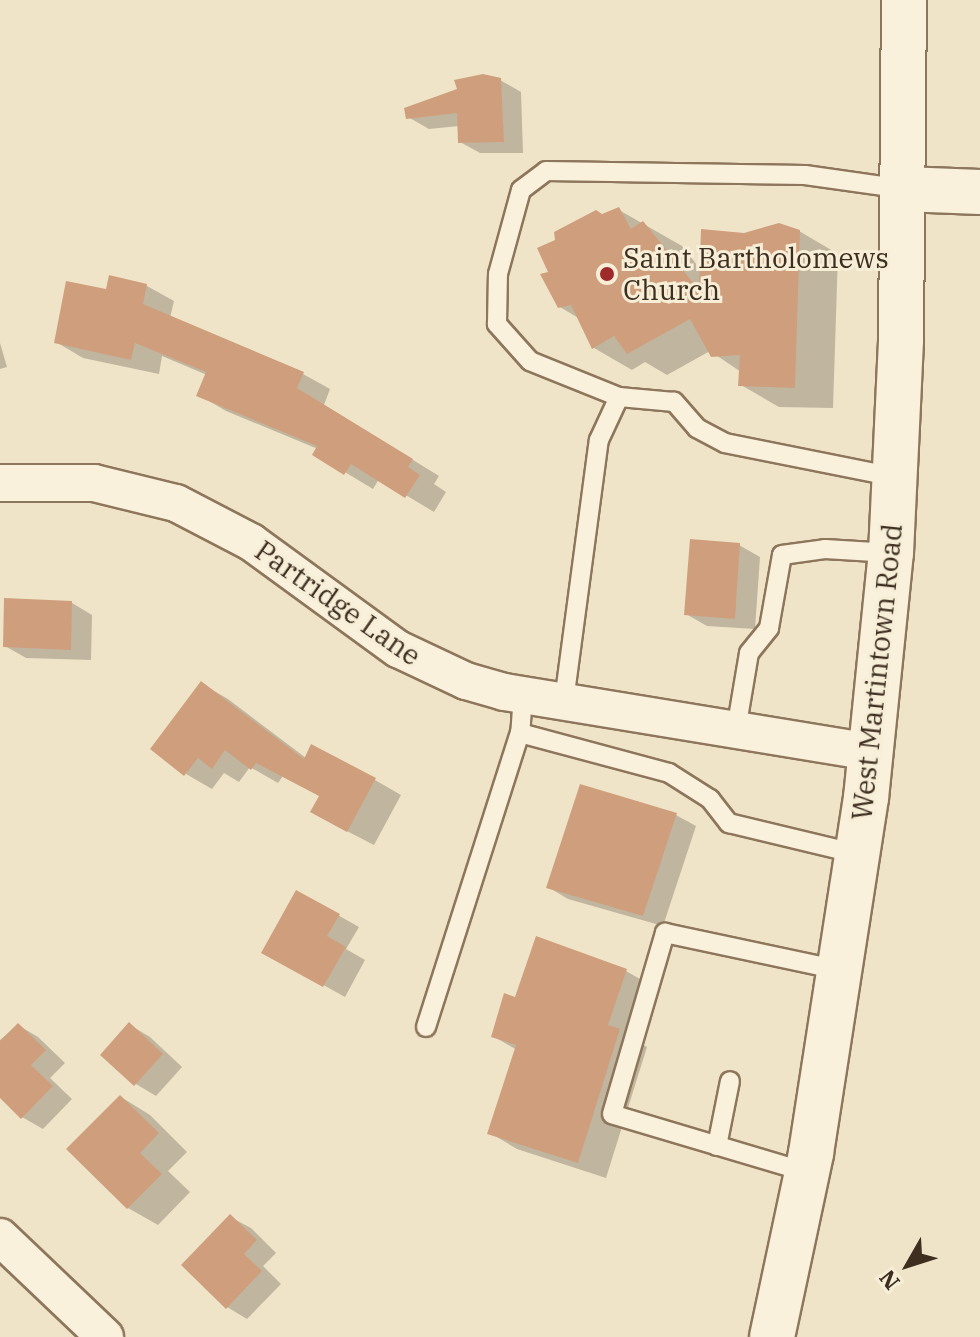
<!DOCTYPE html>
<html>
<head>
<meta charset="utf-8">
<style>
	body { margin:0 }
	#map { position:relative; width:980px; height:1337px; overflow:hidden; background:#f0e4c8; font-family:"IBM Plex Serif",serif }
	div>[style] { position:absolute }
	.shadow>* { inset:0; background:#0003 }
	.building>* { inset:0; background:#cf9f7d }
	.roads { filter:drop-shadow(2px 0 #8d765c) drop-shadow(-2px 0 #8d765c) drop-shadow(0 2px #8d765c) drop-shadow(0 -2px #8d765c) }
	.service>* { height:18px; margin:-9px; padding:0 9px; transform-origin:9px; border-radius:9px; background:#faf1dc }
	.minor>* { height:36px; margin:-18px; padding:0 18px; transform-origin:18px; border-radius:18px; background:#faf1dc }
	.tertiary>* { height:44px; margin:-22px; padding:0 22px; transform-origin:22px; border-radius:22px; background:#faf1dc }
	.secondary>* { height:44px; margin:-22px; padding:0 22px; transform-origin:22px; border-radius:22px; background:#faf1dc }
	.dots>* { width:22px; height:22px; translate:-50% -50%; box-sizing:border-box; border:4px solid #f7eed8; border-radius:50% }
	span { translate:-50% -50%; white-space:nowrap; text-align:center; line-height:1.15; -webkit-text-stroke:6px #f7eed8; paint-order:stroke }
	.poi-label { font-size:28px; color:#3d2e20 }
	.left { translate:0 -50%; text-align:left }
	.street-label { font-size:28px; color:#3d2e20 }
	.north { position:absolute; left:868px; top:1225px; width:80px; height:80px; -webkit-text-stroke:6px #f7eed8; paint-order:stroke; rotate:231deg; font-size:22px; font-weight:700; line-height:32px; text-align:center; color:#3d2e20 }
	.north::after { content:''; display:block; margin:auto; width:28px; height:36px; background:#3d2e20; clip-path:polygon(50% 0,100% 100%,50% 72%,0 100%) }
</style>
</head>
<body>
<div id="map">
	<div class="shadow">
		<i style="clip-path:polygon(500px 80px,521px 92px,523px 153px,480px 153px,460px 142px,459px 126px,429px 129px,408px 117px,459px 90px)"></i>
		<i style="clip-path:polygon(619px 210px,682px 246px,701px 270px,744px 235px,799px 231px,838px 254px,833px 408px,779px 407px,741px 385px,741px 372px,710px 351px,667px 375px,645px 362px,632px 370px,594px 348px,580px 319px,560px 307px,551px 273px,603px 216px)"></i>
		<i style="clip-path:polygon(147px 286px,174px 301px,170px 318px,303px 374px,330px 389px,324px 405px,439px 476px,434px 484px,446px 492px,434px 512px,379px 479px,373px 489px,315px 454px,318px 449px,226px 411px,199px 395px,207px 375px,162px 356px,159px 374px,83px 358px,56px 342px,108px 292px)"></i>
		<i style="clip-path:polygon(0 343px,7px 367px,0 369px)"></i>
		<i style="clip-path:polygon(739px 545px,760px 557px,755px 629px,707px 626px,686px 614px)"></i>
		<i style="clip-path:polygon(72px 603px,92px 615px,91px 660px,26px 658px,5px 646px)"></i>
		<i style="clip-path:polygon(202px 684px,228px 699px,306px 758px,375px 780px,401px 795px,374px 845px,339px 827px,321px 796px,283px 776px,278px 783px,250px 767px,239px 782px,224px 773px,212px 789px,186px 774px)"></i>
		<i style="clip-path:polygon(676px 815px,696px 826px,663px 926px,568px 899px,548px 887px)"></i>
		<i style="clip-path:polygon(297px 892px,359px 927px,346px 949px,365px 960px,345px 997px,264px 952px)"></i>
		<i style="clip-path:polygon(537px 939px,626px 971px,654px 987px,635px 1040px,647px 1047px,606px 1178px,517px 1149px,490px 1133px,517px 1050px,493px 1036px,516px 999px)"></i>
		<i style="clip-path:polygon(18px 1025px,38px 1037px,65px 1063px,50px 1078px,72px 1099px,43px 1129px,22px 1117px,0 1095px,0 1040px)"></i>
		<i style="clip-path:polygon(130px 1025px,150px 1037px,182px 1067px,156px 1096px,136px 1084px,103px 1054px)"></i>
		<i style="clip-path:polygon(121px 1097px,150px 1115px,187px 1152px,168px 1171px,190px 1192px,158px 1225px,128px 1208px)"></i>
		<i style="clip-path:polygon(230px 1217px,251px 1228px,276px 1253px,263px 1266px,281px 1284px,247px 1319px,227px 1307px)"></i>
	</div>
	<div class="building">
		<i style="clip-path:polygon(483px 74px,501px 78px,504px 142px,458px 143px,457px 113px,406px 119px,404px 108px,457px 89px,454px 80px)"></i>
		<i style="clip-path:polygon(619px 207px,631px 229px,643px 221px,699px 290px,701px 229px,744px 233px,779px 223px,800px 230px,795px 388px,738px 386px,740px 355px,711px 357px,690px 319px,627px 354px,614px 336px,592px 349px,571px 305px,558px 308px,540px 274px,548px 272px,537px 248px,555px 240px,554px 232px,596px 210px,602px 214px)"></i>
		<i style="clip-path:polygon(109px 275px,147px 284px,143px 304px,304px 372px,297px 388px,413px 459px,408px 467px,420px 475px,405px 498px,351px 464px,344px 475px,312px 455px,317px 446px,196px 396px,206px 372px,135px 343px,131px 360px,54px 343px,66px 281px,106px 289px)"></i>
		<i style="clip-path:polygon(690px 539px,740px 543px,735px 619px,684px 615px)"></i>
		<i style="clip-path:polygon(4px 598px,72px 601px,71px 650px,3px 647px)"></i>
		<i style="clip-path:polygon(201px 681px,304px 759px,311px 744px,376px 778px,347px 832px,310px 812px,319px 796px,256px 763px,251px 770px,225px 750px,212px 769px,198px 758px,184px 776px,150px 749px)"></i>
		<i style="clip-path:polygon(580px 784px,677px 813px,643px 916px,546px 888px)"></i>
		<i style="clip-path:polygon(296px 890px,340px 914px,327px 936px,346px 947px,323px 987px,261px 953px)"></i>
		<i style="clip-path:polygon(536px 936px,627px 969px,608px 1025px,620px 1029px,578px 1163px,487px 1134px,516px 1045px,491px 1037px,504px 993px,515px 997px)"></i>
		<i style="clip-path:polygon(129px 1022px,163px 1054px,134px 1086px,100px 1055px)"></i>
		<i style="clip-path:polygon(18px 1023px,46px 1050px,31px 1065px,53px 1086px,21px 1119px,0 1098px,0 1041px)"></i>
		<i style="clip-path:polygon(120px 1095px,159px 1133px,140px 1153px,162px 1174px,127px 1209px,66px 1149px)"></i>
		<i style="clip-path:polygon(230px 1214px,257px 1240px,244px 1254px,262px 1271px,226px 1309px,181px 1265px)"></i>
	</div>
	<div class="roads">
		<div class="service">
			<i style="left:895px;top:477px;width:173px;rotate:-168.7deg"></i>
			<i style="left:725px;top:443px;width:32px;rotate:-152deg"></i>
			<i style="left:697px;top:428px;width:35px;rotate:-131deg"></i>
			<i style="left:674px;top:402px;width:55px;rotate:-174.8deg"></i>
			<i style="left:619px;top:397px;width:96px;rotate:-158deg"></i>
			<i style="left:530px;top:361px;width:50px;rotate:-131.7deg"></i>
			<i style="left:497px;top:324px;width:50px;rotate:-88.9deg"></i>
			<i style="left:498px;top:274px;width:87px;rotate:-74.7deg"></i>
			<i style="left:521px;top:190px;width:31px;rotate:-37deg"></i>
			<i style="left:546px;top:171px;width:259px;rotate:0.9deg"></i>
			<i style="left:805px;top:175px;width:99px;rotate:8.1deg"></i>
			<i style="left:523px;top:694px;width:39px;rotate:94deg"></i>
			<i style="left:520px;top:733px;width:154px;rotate:15deg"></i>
			<i style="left:669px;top:773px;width:49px;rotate:32.4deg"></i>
			<i style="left:710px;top:799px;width:31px;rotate:52deg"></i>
			<i style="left:729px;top:823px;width:133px;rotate:13.5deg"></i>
			<i style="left:564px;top:701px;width:263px;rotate:-82.4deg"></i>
			<i style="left:599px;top:440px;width:47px;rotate:-65.1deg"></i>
			<i style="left:736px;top:730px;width:78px;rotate:-80.4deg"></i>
			<i style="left:749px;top:653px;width:32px;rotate:-51deg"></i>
			<i style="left:769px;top:628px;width:74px;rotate:-79.9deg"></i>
			<i style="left:782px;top:555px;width:43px;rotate:-7.9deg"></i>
			<i style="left:825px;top:549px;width:66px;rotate:3.5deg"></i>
			<i style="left:426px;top:1027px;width:309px;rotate:-72.3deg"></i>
			<i style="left:717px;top:1146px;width:66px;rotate:-78.7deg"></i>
			<i style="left:806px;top:1172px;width:202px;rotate:-163.4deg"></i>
			<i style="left:612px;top:1114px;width:189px;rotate:-73.7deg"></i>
			<i style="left:665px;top:933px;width:178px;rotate:12deg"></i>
		</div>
		<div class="minor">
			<i style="left:0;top:483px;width:94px"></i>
			<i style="left:94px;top:483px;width:84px;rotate:13.7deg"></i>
			<i style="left:176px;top:503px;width:85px;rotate:27.5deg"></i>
			<i style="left:251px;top:542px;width:182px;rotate:36.1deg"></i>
			<i style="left:398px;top:649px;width:75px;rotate:25.2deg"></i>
			<i style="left:466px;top:681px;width:40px;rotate:16deg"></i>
			<i style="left:504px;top:692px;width:372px;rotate:9.3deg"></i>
			<i style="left:0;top:1237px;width:145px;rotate:43.6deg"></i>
		</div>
		<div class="tertiary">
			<i style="left:903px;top:189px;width:77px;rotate:2.2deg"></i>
		</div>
		<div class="secondary">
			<i style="left:772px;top:1337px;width:188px;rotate:-78deg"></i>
			<i style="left:811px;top:1153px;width:359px;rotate:-81.2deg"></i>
			<i style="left:866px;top:798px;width:246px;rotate:-84.2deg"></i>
			<i style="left:891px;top:553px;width:214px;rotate:-87.3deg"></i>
			<i style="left:901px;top:339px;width:339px;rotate:-89.5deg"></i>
		</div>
	</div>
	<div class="dots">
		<i style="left:607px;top:274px;background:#9e2a2b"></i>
	</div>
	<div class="poi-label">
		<span class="left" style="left:623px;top:274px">Saint Bartholomews<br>Church</span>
	</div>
	<div class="street-label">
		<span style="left:338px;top:603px;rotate:35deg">Partridge Lane</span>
		<span style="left:877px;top:672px;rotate:-84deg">West Martintown Road</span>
	</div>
	<div class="north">N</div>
</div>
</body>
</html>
